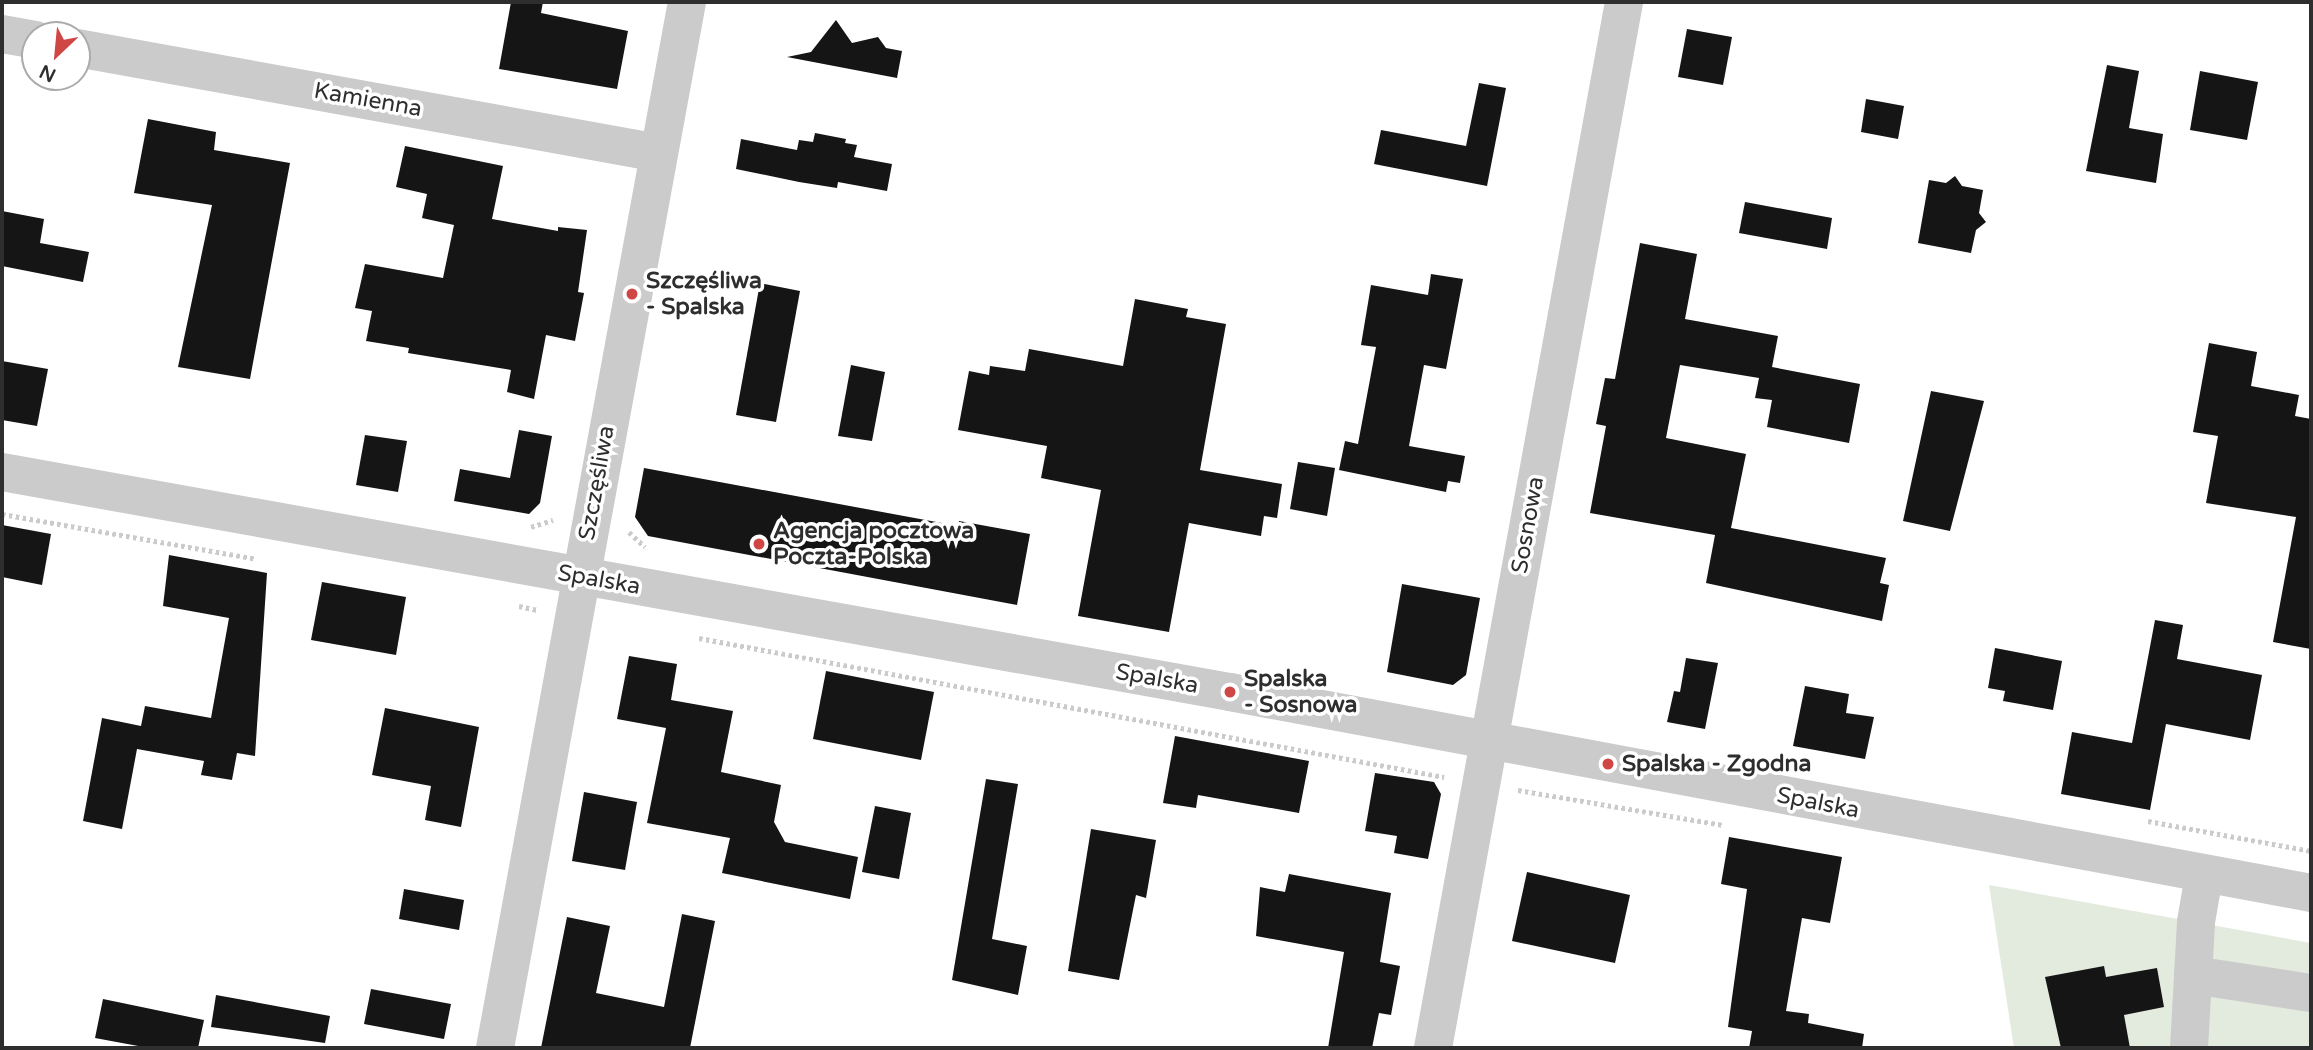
<!DOCTYPE html>
<html>
<head>
<meta charset="utf-8">
<style>
	body { margin:0 }
	#map { position:relative; width:2313px; height:1050px; overflow:hidden; background:#fff; font-family:"Varela Round",sans-serif }
	div>[style] { position:absolute }
	.green>* { inset:0; background:#e3eade }
	.building>* { inset:0; background:#151515 }
	.path>* { height:4.5px; margin-top:-2.25px; transform-origin:0; background:repeating-linear-gradient(90deg,#cbcbcb 0 3.5px,transparent 0 7px) }
	.minor>* { height:38px; margin:-19px; padding:0 19px; transform-origin:19px; border-radius:19px; background:#cbcbcb }
	.dots>* { width:19px; height:19px; translate:-50% -50%; box-sizing:border-box; border:4px solid #fff; border-radius:50% }
	span { translate:-50% -50%; white-space:nowrap; text-align:center; line-height:1.15; -webkit-text-stroke:7px #fff; paint-order:stroke }
	.street-label { font-size:23px; color:#2e2e2e }
	.poi-label { font-size:23px; color:#2e2e2e; font-weight:700 }
	.left { translate:0 -50%; text-align:left }
	.frame { position:absolute; inset:0; border:4px solid #2e2e2e; pointer-events:none }
	.north { position:absolute; left:21px; top:21px; width:70px; height:70px; box-sizing:border-box; background:#fff; border:2px solid #ababab; border-radius:50%; rotate:206deg; font-size:19px; font-weight:700; line-height:28px; text-align:center; color:#2e2e2e }
	.north::after { content:''; display:block; margin:auto; width:24px; height:32px; background:#d04645; clip-path:polygon(50% 0,100% 100%,50% 72%,0 100%) }
</style>
</head>
<body>
<div id="map">
	<div class="green">
		<i style="clip-path:polygon(1989px 885px,2311px 943px,2311px 1048px,2014px 1048px)"></i>
	</div>
	<div class="building">
		<i style="clip-path:polygon(511px 2px,543px 2px,541px 13px,628px 31px,617px 89px,499px 69px)"></i>
		<i style="clip-path:polygon(836px 20px,852px 43px,878px 37px,886px 48px,902px 51px,897px 78px,787px 57px,811px 52px)"></i>
		<i style="clip-path:polygon(1687px 29px,1732px 37px,1723px 85px,1678px 77px)"></i>
		<i style="clip-path:polygon(2107px 65px,2139px 71px,2129px 128px,2163px 134px,2156px 183px,2086px 171px)"></i>
		<i style="clip-path:polygon(2200px 71px,2258px 82px,2247px 140px,2190px 130px)"></i>
		<i style="clip-path:polygon(1479px 83px,1506px 88px,1487px 186px,1374px 164px,1381px 130px,1466px 146px)"></i>
		<i style="clip-path:polygon(1866px 99px,1904px 106px,1898px 139px,1861px 132px)"></i>
		<i style="clip-path:polygon(148px 119px,216px 132px,214px 150px,290px 163px,250px 379px,178px 367px,212px 205px,134px 193px)"></i>
		<i style="clip-path:polygon(815px 133px,846px 139px,845px 143px,857px 145px,854px 157px,892px 164px,887px 191px,838px 182px,837px 188px,799px 182px,736px 169px,741px 139px,797px 150px,799px 140px,813px 142px)"></i>
		<i style="clip-path:polygon(405px 146px,503px 166px,492px 219px,558px 231px,558px 227px,587px 230px,578px 292px,584px 293px,575px 341px,546px 335px,534px 399px,507px 392px,511px 370px,408px 353px,409px 348px,366px 341px,372px 311px,355px 308px,365px 264px,443px 278px,454px 225px,422px 218px,427px 194px,396px 187px)"></i>
		<i style="clip-path:polygon(1955px 176px,1962px 186px,1983px 190px,1979px 213px,1986px 222px,1976px 230px,1971px 253px,1918px 243px,1929px 180px,1946px 183px)"></i>
		<i style="clip-path:polygon(1745px 202px,1832px 218px,1827px 249px,1739px 233px)"></i>
		<i style="clip-path:polygon(2px 211px,44px 219px,40px 243px,89px 252px,83px 282px,2px 266px)"></i>
		<i style="clip-path:polygon(1640px 243px,1697px 254px,1685px 319px,1778px 336px,1772px 367px,1860px 384px,1849px 443px,1767px 427px,1772px 400px,1755px 398px,1759px 378px,1680px 365px,1666px 438px,1746px 454px,1731px 528px,1886px 558px,1880px 583px,1889px 585px,1882px 621px,1706px 583px,1715px 535px,1590px 513px,1606px 426px,1596px 424px,1605px 378px,1615px 379px)"></i>
		<i style="clip-path:polygon(1431px 274px,1463px 279px,1446px 369px,1424px 365px,1409px 446px,1465px 456px,1460px 483px,1448px 481px,1446px 492px,1339px 470px,1345px 441px,1358px 444px,1376px 347px,1361px 345px,1371px 285px,1428px 295px)"></i>
		<i style="clip-path:polygon(760px 283px,800px 291px,776px 422px,736px 415px)"></i>
		<i style="clip-path:polygon(1135px 299px,1188px 309px,1186px 317px,1226px 324px,1200px 470px,1282px 484px,1277px 518px,1264px 516px,1261px 536px,1189px 523px,1169px 632px,1078px 616px,1101px 490px,1041px 478px,1047px 446px,958px 430px,969px 371px,989px 375px,990px 366px,1025px 371px,1029px 349px,1123px 366px)"></i>
		<i style="clip-path:polygon(2209px 343px,2257px 352px,2251px 386px,2299px 395px,2295px 416px,2311px 419px,2311px 649px,2273px 642px,2296px 517px,2206px 503px,2218px 436px,2193px 432px)"></i>
		<i style="clip-path:polygon(2px 361px,48px 369px,37px 426px,2px 420px)"></i>
		<i style="clip-path:polygon(851px 365px,885px 372px,872px 441px,838px 436px)"></i>
		<i style="clip-path:polygon(1931px 391px,1984px 401px,1950px 531px,1903px 521px)"></i>
		<i style="clip-path:polygon(519px 430px,552px 436px,540px 503px,529px 514px,454px 501px,460px 469px,510px 478px)"></i>
		<i style="clip-path:polygon(365px 435px,407px 441px,398px 492px,356px 485px)"></i>
		<i style="clip-path:polygon(1298px 462px,1335px 468px,1327px 516px,1290px 509px)"></i>
		<i style="clip-path:polygon(644px 468px,958px 526px,959px 521px,1030px 534px,1017px 605px,648px 536px,635px 517px)"></i>
		<i style="clip-path:polygon(2px 525px,51px 534px,42px 585px,2px 577px)"></i>
		<i style="clip-path:polygon(169px 555px,267px 573px,255px 756px,237px 753px,232px 780px,201px 775px,204px 761px,137px 749px,122px 829px,83px 821px,102px 718px,141px 726px,145px 706px,211px 718px,229px 618px,163px 606px)"></i>
		<i style="clip-path:polygon(322px 582px,406px 597px,396px 655px,311px 640px)"></i>
		<i style="clip-path:polygon(1402px 584px,1480px 598px,1466px 675px,1453px 685px,1387px 672px)"></i>
		<i style="clip-path:polygon(2155px 620px,2183px 625px,2177px 659px,2262px 675px,2250px 740px,2166px 724px,2150px 810px,2061px 794px,2072px 732px,2132px 743px)"></i>
		<i style="clip-path:polygon(1995px 648px,2062px 661px,2053px 710px,2003px 701px,2005px 691px,1988px 688px)"></i>
		<i style="clip-path:polygon(629px 656px,677px 664px,671px 700px,733px 711px,721px 772px,781px 785px,774px 822px,785px 842px,858px 857px,850px 899px,722px 873px,730px 838px,647px 823px,666px 728px,617px 719px)"></i>
		<i style="clip-path:polygon(1686px 658px,1718px 663px,1705px 729px,1667px 722px,1674px 691px,1680px 692px)"></i>
		<i style="clip-path:polygon(826px 671px,934px 692px,921px 760px,813px 739px)"></i>
		<i style="clip-path:polygon(1805px 686px,1849px 694px,1846px 713px,1874px 717px,1865px 759px,1793px 746px)"></i>
		<i style="clip-path:polygon(385px 708px,479px 727px,461px 827px,425px 820px,431px 786px,372px 775px)"></i>
		<i style="clip-path:polygon(1175px 736px,1309px 761px,1299px 813px,1198px 795px,1196px 808px,1163px 803px)"></i>
		<i style="clip-path:polygon(1375px 773px,1434px 782px,1441px 794px,1428px 859px,1394px 853px,1397px 836px,1365px 831px)"></i>
		<i style="clip-path:polygon(986px 779px,1018px 784px,992px 939px,1027px 946px,1018px 995px,952px 980px)"></i>
		<i style="clip-path:polygon(584px 792px,637px 802px,625px 870px,572px 861px)"></i>
		<i style="clip-path:polygon(875px 806px,911px 813px,899px 879px,862px 872px)"></i>
		<i style="clip-path:polygon(1091px 829px,1156px 840px,1146px 898px,1136px 895px,1119px 980px,1068px 971px)"></i>
		<i style="clip-path:polygon(1729px 837px,1842px 857px,1830px 923px,1802px 918px,1786px 1011px,1809px 1014px,1808px 1023px,1864px 1034px,1862px 1048px,1749px 1048px,1752px 1031px,1728px 1027px,1747px 889px,1721px 884px)"></i>
		<i style="clip-path:polygon(1527px 872px,1630px 895px,1615px 963px,1512px 941px)"></i>
		<i style="clip-path:polygon(1289px 874px,1391px 893px,1380px 962px,1400px 966px,1391px 1015px,1379px 1013px,1372px 1048px,1328px 1048px,1344px 952px,1256px 936px,1260px 887px,1285px 892px)"></i>
		<i style="clip-path:polygon(404px 889px,464px 900px,459px 930px,399px 919px)"></i>
		<i style="clip-path:polygon(682px 914px,715px 921px,690px 1048px,541px 1048px,567px 917px,610px 926px,596px 993px,664px 1007px)"></i>
		<i style="clip-path:polygon(2104px 966px,2106px 977px,2157px 968px,2164px 1007px,2124px 1015px,2130px 1048px,2061px 1048px,2045px 977px)"></i>
		<i style="clip-path:polygon(371px 989px,451px 1004px,444px 1039px,364px 1024px)"></i>
		<i style="clip-path:polygon(216px 995px,330px 1016px,325px 1043px,211px 1027px)"></i>
		<i style="clip-path:polygon(103px 999px,204px 1020px,198px 1048px,149px 1048px,95px 1038px)"></i>
	</div>
	<div class="path">
		<i style="left:2px;top:514px;width:258px;rotate:10deg"></i>
		<i style="left:531px;top:527px;width:23px;rotate:-18deg"></i>
		<i style="left:629px;top:532px;width:22px;rotate:43deg"></i>
		<i style="left:519px;top:606px;width:19px;rotate:12deg"></i>
		<i style="left:699px;top:638px;width:758px;rotate:10.57deg"></i>
		<i style="left:1518px;top:790px;width:208px;rotate:9.7deg"></i>
		<i style="left:2148px;top:821px;width:166px;rotate:10.4deg"></i>
	</div>
	<div class="minor">
		<i style="left:2px;top:34px;width:34px;rotate:10deg"></i>
		<i style="left:77px;top:48px;width:591px;rotate:10.23deg"></i>
		<i style="left:2px;top:472px;width:1248px;rotate:10.16deg"></i>
		<i style="left:1230px;top:692px;width:1100px;rotate:10.53deg"></i>
		<i style="left:2193px;top:975px;width:119px;rotate:8.7deg"></i>
		<i style="left:495px;top:1048px;width:1063px;rotate:-79.6deg"></i>
		<i style="left:1433px;top:1048px;width:1063px;rotate:-79.65deg"></i>
		<i style="left:2189px;top:1048px;width:126px;rotate:-86.8deg"></i>
		<i style="left:2196px;top:922px;width:48px;rotate:-80.3deg"></i>
	</div>
	<div class="dots">
		<i style="left:632px;top:294px;background:#d04645"></i>
		<i style="left:759px;top:544px;background:#d04645"></i>
		<i style="left:1230px;top:692px;background:#d04645"></i>
		<i style="left:1608px;top:764px;background:#d04645"></i>
	</div>
	<div class="street-label">
		<span style="left:368px;top:100px;rotate:10deg">Kamienna</span>
		<span style="left:597px;top:483px;rotate:-80deg">Szczęśliwa</span>
		<span style="left:1528px;top:525px;rotate:-80deg">Sosnowa</span>
		<span style="left:599px;top:580px;rotate:10deg">Spalska</span>
		<span style="left:1157px;top:679px;rotate:10deg">Spalska</span>
		<span style="left:1818px;top:803px;rotate:11deg">Spalska</span>
	</div>
	<div class="poi-label">
		<span class="left" style="left:646px;top:294px">Szczęśliwa<br>- Spalska</span>
		<span class="left" style="left:773px;top:544px">Agencja pocztowa<br>Poczta-Polska</span>
		<span class="left" style="left:1244px;top:692px">Spalska<br>- Sosnowa</span>
		<span class="left" style="left:1622px;top:764px">Spalska - Zgodna</span>
	</div>
	<div class="frame"></div>
	<div class="north">N</div>
</div>
</body>
</html>
